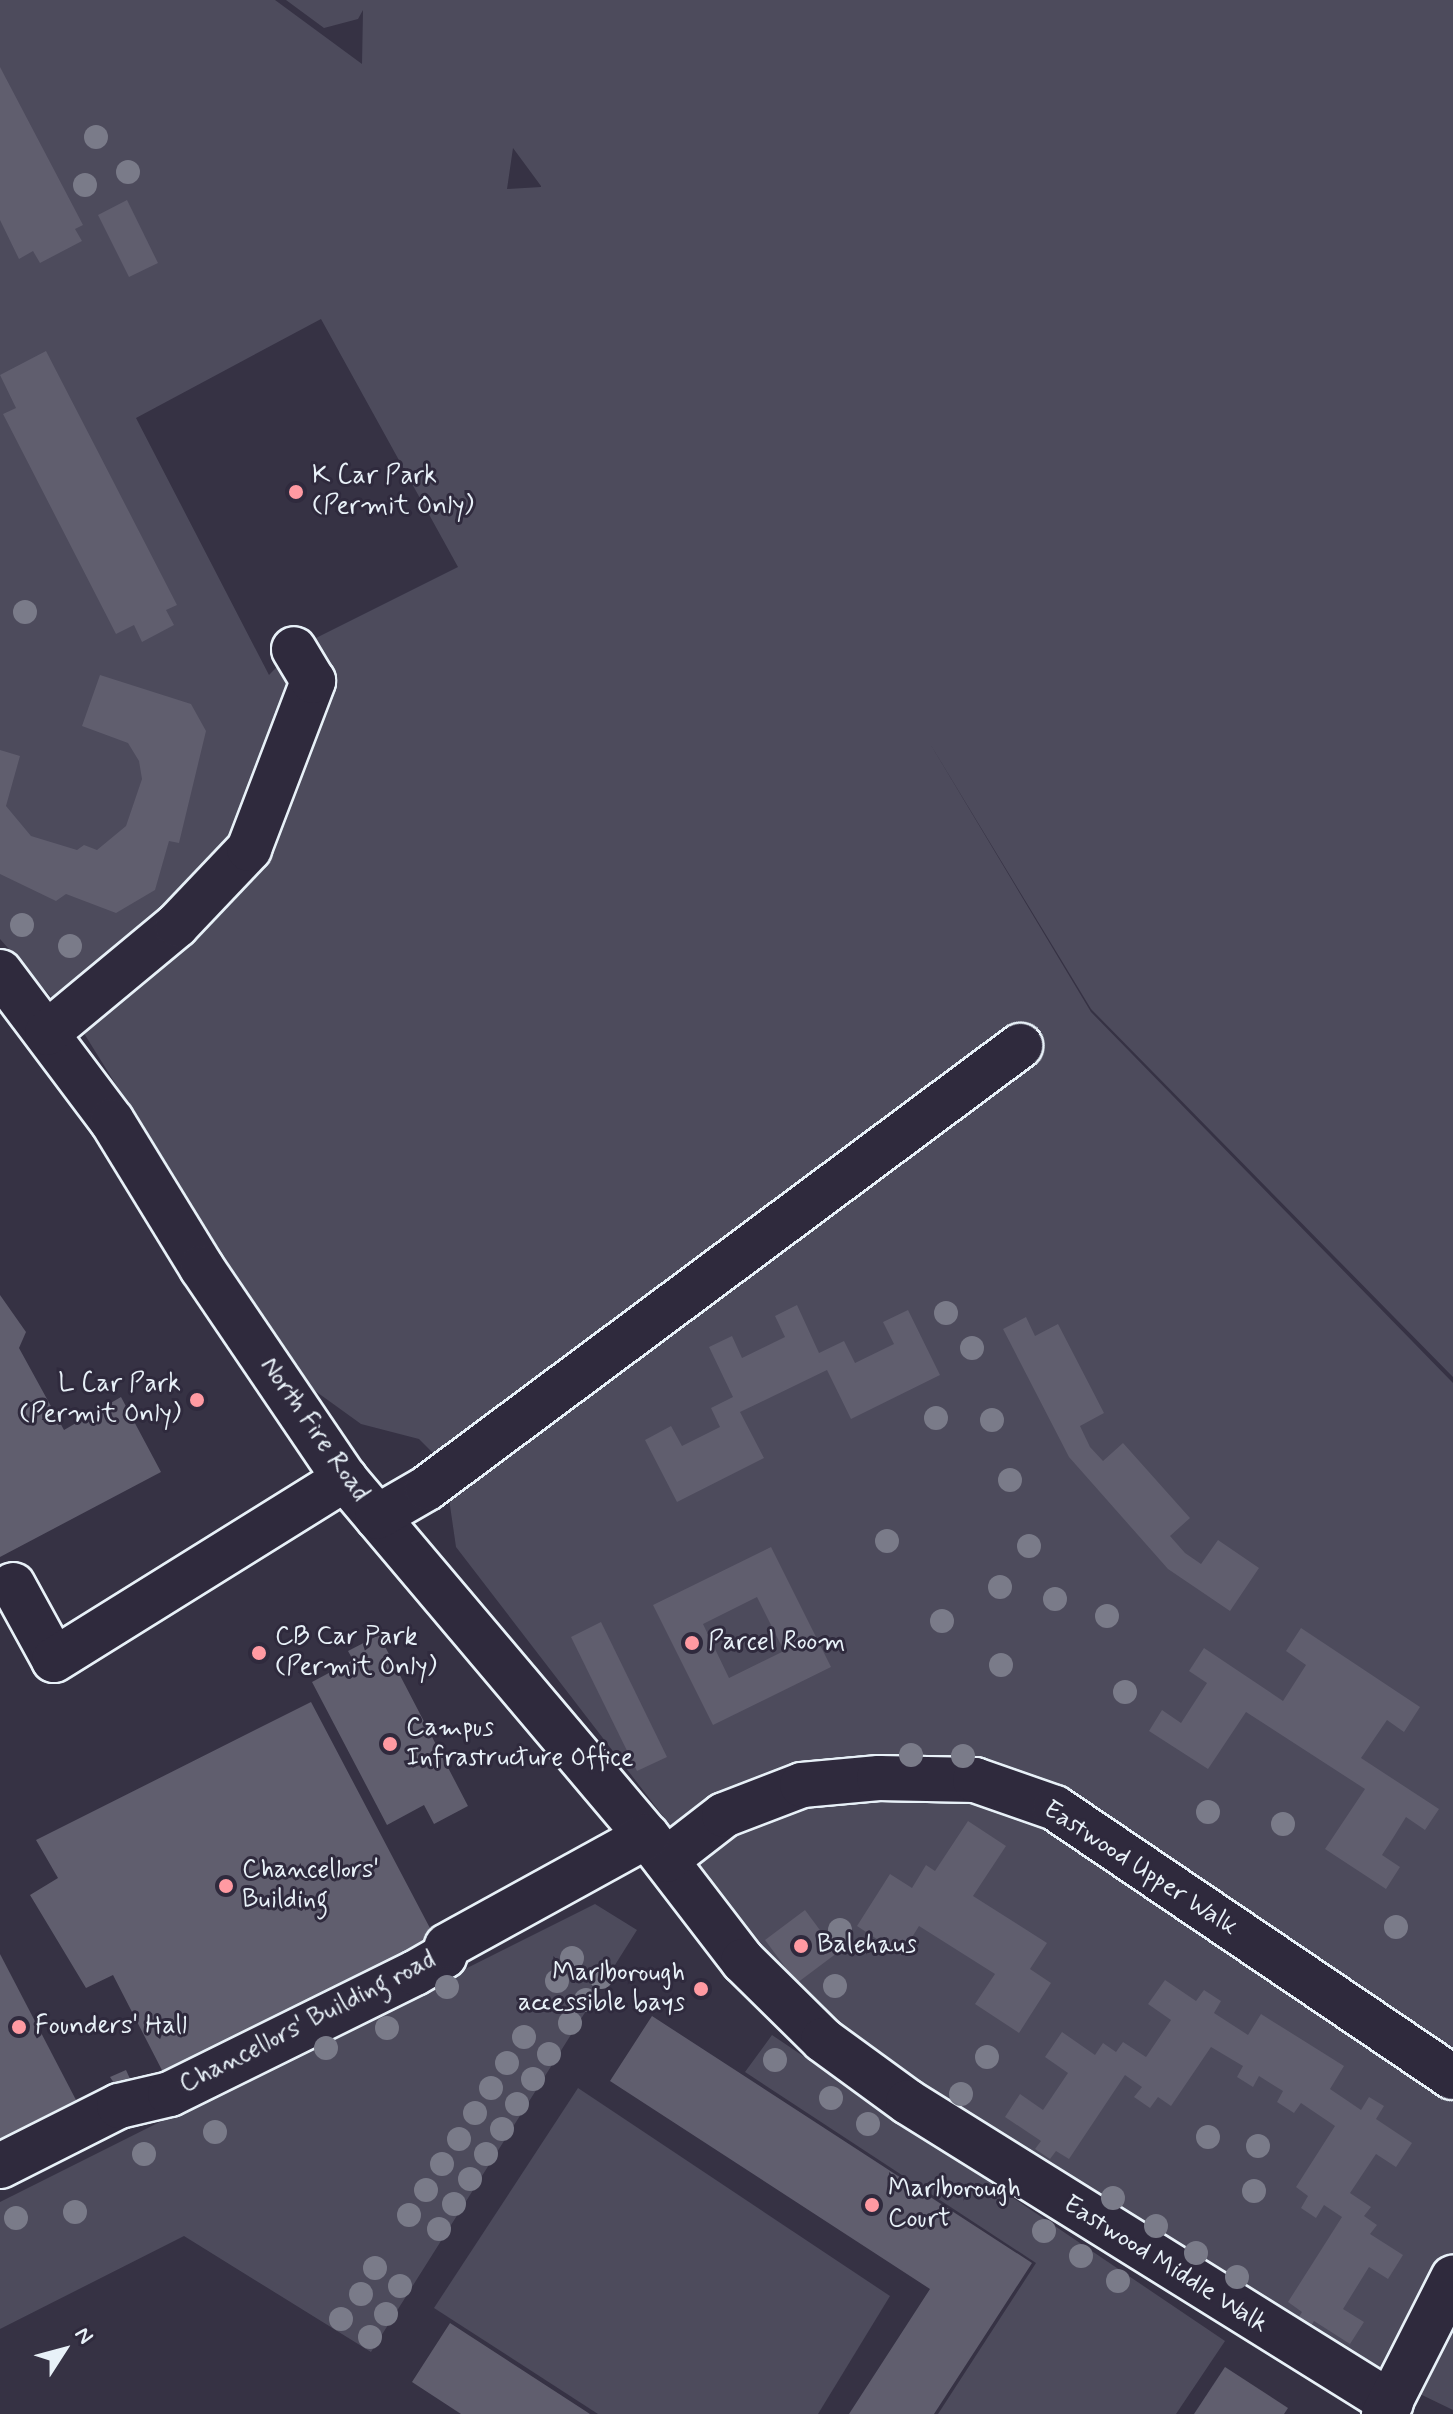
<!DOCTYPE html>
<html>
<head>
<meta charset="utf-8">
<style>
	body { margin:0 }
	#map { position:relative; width:1453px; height:2414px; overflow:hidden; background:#363244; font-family:Mynerve,sans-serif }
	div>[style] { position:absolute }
	.green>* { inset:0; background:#4d4b5c }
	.building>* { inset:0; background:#605e6e }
	.roads { filter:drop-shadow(2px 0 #e8f1f8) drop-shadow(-2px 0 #e8f1f8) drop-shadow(0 2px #e8f1f8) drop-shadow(0 -2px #e8f1f8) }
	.minor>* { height:44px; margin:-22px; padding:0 22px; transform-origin:22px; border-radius:22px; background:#2f2a3d }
	.trees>* { width:24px; height:24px; margin:-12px; border-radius:50%; background:#7a7b89 }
	.dots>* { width:22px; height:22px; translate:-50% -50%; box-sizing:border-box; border:4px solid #2f2a3d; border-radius:50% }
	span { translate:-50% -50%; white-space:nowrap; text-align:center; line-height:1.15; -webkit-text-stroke:6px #2f2a3d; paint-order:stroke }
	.poi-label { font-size:26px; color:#e8f1f8 }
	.left { translate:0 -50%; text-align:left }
	.right { translate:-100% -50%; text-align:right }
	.street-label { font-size:26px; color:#e8f1f8 }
	.north { position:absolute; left:24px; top:2310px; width:80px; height:80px; -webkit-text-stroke:6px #2f2a3d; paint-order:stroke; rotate:54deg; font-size:22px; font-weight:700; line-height:32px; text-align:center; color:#e8f1f8 }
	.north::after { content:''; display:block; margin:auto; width:28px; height:36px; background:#e8f1f8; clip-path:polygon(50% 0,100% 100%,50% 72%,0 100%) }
</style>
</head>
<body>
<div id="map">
	<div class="green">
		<i style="clip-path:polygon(evenodd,0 0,275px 0,362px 64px,363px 10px,358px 19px,324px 28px,286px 0,1453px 0,1453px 1377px,1091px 1009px,929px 742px,1091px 1012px,1453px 1383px,1453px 2410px,1362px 2366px,891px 2062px,802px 1997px,456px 1547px,444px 1464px,419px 1439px,361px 1424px,300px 1380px,85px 1035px,0 939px,0 0,513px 148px,541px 186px,541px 187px,507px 189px,513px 148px,0 0,321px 319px,458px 567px,294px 649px,269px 675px,136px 418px,321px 319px)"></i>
		<i style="clip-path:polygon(595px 1904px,637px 1930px,371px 2352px,184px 2236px,0 2329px,0 2202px)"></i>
		<i style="clip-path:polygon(772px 2035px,1225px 2341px,1176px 2414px,938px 2414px,1036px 2263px,745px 2072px)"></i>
		<i style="clip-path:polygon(578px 2088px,890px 2296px,818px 2414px,598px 2414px,434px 2308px)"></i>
	</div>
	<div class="building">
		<i style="clip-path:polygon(0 67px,83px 225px,75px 229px,82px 241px,40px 263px,33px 251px,19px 259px,0 220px)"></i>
		<i style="clip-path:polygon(127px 200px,158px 263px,129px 277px,98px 215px)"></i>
		<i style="clip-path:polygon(46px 351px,177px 605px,166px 610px,174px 625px,142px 642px,134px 625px,116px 634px,3px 414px,16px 408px,0 375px)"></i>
		<i style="clip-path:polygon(100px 675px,191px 704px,206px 731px,179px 843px,169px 841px,155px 890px,116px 913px,66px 894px,56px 901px,0 874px,0 750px,20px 756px,6px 806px,31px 836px,77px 850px,84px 845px,97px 850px,126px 826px,142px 779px,139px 761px,128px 743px,82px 726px)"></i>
		<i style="clip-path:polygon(0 1295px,26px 1332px,19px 1348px,64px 1430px,121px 1397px,161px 1472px,0 1557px)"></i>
		<i style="clip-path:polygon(797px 1305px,819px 1353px,844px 1341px,855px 1363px,894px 1344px,883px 1322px,908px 1310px,940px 1375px,851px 1419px,827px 1370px,740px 1412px,764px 1458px,677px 1502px,645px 1440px,671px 1426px,682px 1446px,720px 1427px,711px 1408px,733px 1397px,709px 1347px,732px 1336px,742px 1358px,785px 1337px,775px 1316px)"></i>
		<i style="clip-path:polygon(1026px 1317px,1035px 1336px,1058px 1324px,1104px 1413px,1080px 1426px,1090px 1447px,1103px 1461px,1123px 1443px,1190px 1518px,1170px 1536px,1185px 1553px,1201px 1564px,1218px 1540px,1259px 1568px,1230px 1611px,1168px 1569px,1069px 1457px,1003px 1329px)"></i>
		<i style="clip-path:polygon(evenodd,771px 1547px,831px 1667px,713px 1725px,653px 1605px,771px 1547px,757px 1597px,784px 1651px,729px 1678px,703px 1624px,757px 1597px)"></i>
		<i style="clip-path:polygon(601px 1622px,667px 1757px,637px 1771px,571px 1637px)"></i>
		<i style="clip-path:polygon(1301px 1628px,1420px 1707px,1404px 1732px,1387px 1720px,1361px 1758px,1439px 1809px,1425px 1830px,1406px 1817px,1393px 1838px,1382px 1855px,1400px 1867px,1386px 1889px,1325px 1849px,1365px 1789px,1246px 1712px,1208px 1769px,1149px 1731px,1162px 1710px,1181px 1723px,1207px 1683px,1189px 1671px,1204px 1648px,1283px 1701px,1306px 1665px,1286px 1651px)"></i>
		<i style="clip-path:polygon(379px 1635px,468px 1806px,434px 1824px,424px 1805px,387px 1825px,312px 1682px,353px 1660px,348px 1651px)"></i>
		<i style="clip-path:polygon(311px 1702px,441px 1949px,166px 2078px,113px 1975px,86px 1988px,30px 1895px,58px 1878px,36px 1840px)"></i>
		<i style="clip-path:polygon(968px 1821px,1006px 1846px,973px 1896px,1047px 1943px,1030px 1969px,1051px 1983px,1019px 2033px,975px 2004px,995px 1974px,919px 1926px,901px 1955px,857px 1926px,890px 1874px,912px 1888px,926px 1865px,935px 1871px)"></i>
		<i style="clip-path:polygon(805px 1910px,837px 1953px,797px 1983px,765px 1940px)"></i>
		<i style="clip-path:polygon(0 1954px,76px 2100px,0 2139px)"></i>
		<i style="clip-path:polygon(1165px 1980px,1196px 2001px,1204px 1990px,1221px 2001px,1214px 2013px,1248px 2035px,1261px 2014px,1344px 2066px,1330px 2089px,1361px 2110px,1369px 2097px,1384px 2106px,1376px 2119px,1412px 2143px,1396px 2167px,1376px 2154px,1350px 2193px,1371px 2207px,1364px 2216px,1377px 2225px,1370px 2234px,1403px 2255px,1388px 2279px,1369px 2267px,1343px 2309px,1364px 2322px,1350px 2344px,1314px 2321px,1310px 2328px,1297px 2320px,1302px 2312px,1288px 2302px,1342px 2217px,1324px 2205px,1316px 2218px,1301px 2208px,1308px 2196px,1296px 2187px,1335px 2126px,1301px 2103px,1294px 2113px,1277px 2102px,1283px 2091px,1259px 2076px,1253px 2087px,1237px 2077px,1243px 2066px,1211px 2047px,1171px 2106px,1158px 2097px,1150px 2108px,1134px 2097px,1142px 2087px,1125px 2075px,1069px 2159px,1056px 2151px,1050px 2159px,1035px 2149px,1041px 2141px,1005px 2117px,1020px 2094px,1043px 2110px,1068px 2073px,1045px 2057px,1062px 2032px,1095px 2055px,1103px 2043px,1116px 2052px,1123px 2042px,1146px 2057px,1171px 2020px,1148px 2004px)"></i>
		<i style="clip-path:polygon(652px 2016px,1032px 2263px,934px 2414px,849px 2414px,930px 2289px,610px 2081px)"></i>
		<i style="clip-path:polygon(126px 2070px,131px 2081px,116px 2086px,110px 2077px)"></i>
		<i style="clip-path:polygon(450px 2323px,533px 2377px,590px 2414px,461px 2414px,412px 2382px)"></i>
		<i style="clip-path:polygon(1225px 2367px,1288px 2408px,1284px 2414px,1194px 2414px)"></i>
	</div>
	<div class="roads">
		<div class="minor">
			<i style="left:0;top:972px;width:186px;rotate:53.1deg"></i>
			<i style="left:112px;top:1121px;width:172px;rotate:58.5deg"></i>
			<i style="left:202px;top:1268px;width:255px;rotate:55.9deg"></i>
			<i style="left:345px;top:1479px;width:468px;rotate:49.8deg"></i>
			<i style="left:647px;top:1836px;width:158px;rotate:52.5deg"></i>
			<i style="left:743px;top:1961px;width:112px;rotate:44.6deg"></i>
			<i style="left:823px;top:2040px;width:105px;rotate:36.1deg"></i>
			<i style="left:908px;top:2102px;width:569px;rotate:31.93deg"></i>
			<i style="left:47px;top:1033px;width:169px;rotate:-39.7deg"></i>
			<i style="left:177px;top:925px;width:105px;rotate:-46.5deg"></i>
			<i style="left:249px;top:849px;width:180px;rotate:-69.1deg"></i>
			<i style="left:313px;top:681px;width:37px;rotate:-121deg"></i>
			<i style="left:377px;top:1517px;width:58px;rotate:-30.1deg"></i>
			<i style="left:427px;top:1488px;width:740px;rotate:-36.7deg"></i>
			<i style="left:13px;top:1585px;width:85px;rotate:61.3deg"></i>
			<i style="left:54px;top:1660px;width:343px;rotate:-31.9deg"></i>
			<i style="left:666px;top:1860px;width:73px;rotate:-37.8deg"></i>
			<i style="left:724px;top:1815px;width:84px;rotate:-21deg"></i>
			<i style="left:802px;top:1785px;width:77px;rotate:-5.2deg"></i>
			<i style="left:879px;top:1778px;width:96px;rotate:1.2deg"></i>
			<i style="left:975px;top:1780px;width:85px;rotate:19.3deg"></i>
			<i style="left:1055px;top:1808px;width:480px;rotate:34.1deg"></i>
			<i style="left:0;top:2166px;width:133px;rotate:-26.8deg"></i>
			<i style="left:119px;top:2106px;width:52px;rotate:-13.2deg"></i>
			<i style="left:170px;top:2094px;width:273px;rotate:-26.3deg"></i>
			<i style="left:415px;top:1973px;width:34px;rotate:-30deg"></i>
			<i style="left:444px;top:1956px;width:10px;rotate:-73deg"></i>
			<i style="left:447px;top:1946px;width:228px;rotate:-28.8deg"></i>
			<i style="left:1384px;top:2414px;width:153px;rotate:-63.1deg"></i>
		</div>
	</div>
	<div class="trees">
		<i style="left:96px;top:137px"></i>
		<i style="left:128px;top:172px"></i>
		<i style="left:85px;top:185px"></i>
		<i style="left:25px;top:612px"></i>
		<i style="left:22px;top:925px"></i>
		<i style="left:70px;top:946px"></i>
		<i style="left:946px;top:1313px"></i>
		<i style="left:972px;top:1348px"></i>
		<i style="left:936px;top:1418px"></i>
		<i style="left:992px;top:1420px"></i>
		<i style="left:1010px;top:1480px"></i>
		<i style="left:887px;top:1541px"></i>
		<i style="left:1029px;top:1546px"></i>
		<i style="left:1000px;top:1587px"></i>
		<i style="left:1055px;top:1599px"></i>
		<i style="left:1107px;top:1616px"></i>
		<i style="left:942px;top:1621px"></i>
		<i style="left:1001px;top:1665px"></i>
		<i style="left:1125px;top:1692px"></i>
		<i style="left:911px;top:1755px"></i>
		<i style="left:963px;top:1756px"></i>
		<i style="left:1208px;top:1812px"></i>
		<i style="left:1283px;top:1824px"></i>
		<i style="left:1396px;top:1927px"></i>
		<i style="left:840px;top:1930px"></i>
		<i style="left:572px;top:1958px"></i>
		<i style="left:601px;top:1977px"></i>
		<i style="left:557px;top:1981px"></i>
		<i style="left:835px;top:1986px"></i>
		<i style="left:447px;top:1987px"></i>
		<i style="left:586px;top:2000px"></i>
		<i style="left:570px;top:2023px"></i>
		<i style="left:387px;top:2028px"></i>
		<i style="left:524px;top:2037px"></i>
		<i style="left:326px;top:2048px"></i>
		<i style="left:549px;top:2054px"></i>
		<i style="left:987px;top:2057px"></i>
		<i style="left:775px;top:2060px"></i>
		<i style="left:507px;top:2063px"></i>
		<i style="left:533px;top:2079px"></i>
		<i style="left:491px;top:2088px"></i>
		<i style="left:961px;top:2094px"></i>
		<i style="left:831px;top:2098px"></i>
		<i style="left:517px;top:2104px"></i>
		<i style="left:475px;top:2113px"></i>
		<i style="left:868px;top:2124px"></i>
		<i style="left:502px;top:2129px"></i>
		<i style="left:215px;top:2132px"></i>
		<i style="left:1208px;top:2137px"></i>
		<i style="left:459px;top:2139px"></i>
		<i style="left:1258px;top:2146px"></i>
		<i style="left:144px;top:2154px"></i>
		<i style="left:486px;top:2154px"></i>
		<i style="left:442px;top:2164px"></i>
		<i style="left:470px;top:2179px"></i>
		<i style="left:426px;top:2190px"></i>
		<i style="left:1254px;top:2191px"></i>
		<i style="left:1113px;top:2198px"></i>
		<i style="left:454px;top:2204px"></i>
		<i style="left:75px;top:2212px"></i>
		<i style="left:409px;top:2215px"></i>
		<i style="left:16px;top:2218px"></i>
		<i style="left:1156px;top:2226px"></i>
		<i style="left:439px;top:2229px"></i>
		<i style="left:1044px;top:2231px"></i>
		<i style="left:1196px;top:2253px"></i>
		<i style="left:1081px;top:2256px"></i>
		<i style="left:375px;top:2268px"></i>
		<i style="left:1237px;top:2277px"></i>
		<i style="left:1118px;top:2281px"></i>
		<i style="left:400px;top:2286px"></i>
		<i style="left:361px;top:2294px"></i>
		<i style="left:386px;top:2314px"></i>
		<i style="left:341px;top:2319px"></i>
		<i style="left:370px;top:2337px"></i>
	</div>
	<div class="dots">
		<i style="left:296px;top:492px;background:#ff9aa2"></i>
		<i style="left:197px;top:1400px;background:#ff9aa2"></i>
		<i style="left:692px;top:1643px;background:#ff9aa2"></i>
		<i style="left:259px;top:1653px;background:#ff9aa2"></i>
		<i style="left:390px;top:1744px;background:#ff9aa2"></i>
		<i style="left:226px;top:1886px;background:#ff9aa2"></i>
		<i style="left:801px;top:1946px;background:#ff9aa2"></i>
		<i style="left:701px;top:1989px;background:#ff9aa2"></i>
		<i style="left:19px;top:2027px;background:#ff9aa2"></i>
		<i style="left:872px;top:2205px;background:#ff9aa2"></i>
	</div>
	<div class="poi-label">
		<span class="left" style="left:312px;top:492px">K Car Park<br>(Permit Only)</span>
		<span class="right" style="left:181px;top:1400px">L Car Park<br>(Permit Only)</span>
		<span class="left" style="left:275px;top:1653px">CB Car Park<br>(Permit Only)</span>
		<span class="left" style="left:708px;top:1643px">Parcel Room</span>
		<span class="left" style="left:406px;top:1744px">Campus<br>Infrastructure Office</span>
		<span class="left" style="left:242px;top:1886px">Chancellors'<br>Building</span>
		<span class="left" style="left:817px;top:1946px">Balehaus</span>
		<span class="right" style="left:685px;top:1989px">Marlborough<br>accessible bays</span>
		<span class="left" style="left:35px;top:2027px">Founders' Hall</span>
		<span class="left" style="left:888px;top:2205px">Marlborough<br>Court</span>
	</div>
	<div class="street-label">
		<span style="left:314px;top:1430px;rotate:55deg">North Fire Road</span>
		<span style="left:1140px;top:1869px;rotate:33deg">Eastwood Upper Walk</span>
		<span style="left:308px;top:2023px;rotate:-27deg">Chancellors' Building road</span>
		<span style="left:1165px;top:2265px;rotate:32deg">Eastwood Middle Walk</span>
	</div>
	<div class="north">N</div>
</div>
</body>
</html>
